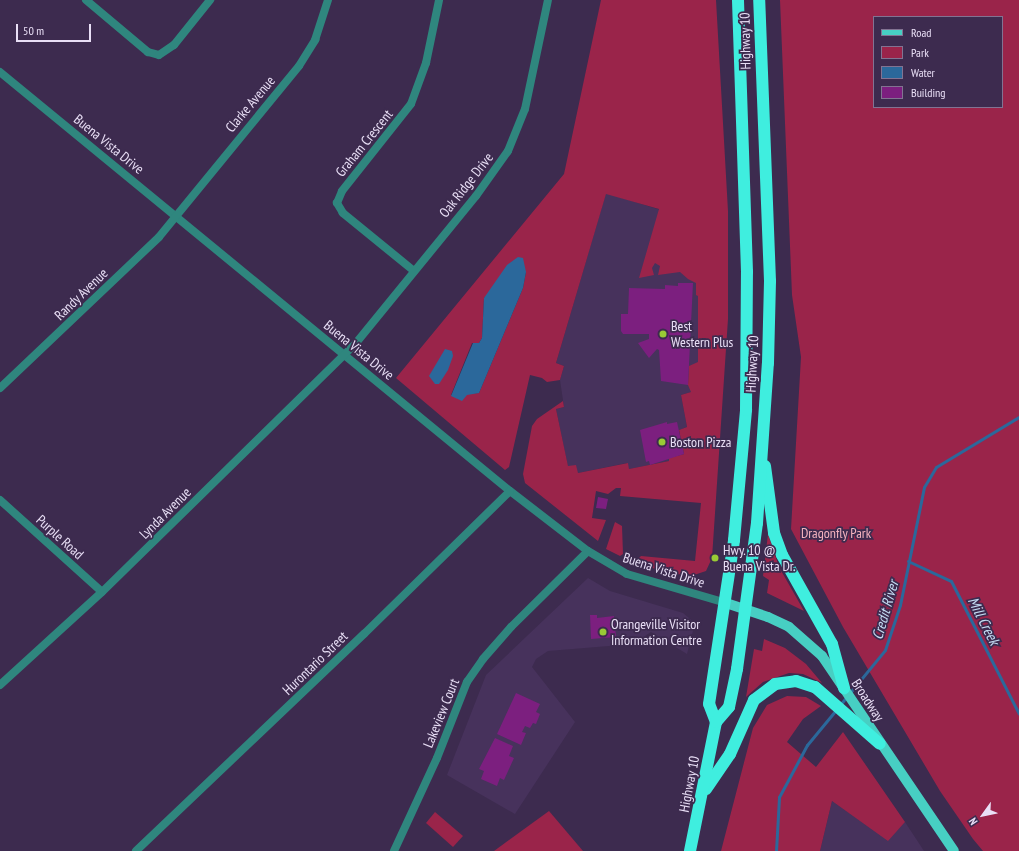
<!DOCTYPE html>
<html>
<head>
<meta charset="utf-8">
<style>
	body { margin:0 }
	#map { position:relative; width:1019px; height:851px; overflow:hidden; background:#3d2b4f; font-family:"PT Sans Narrow",sans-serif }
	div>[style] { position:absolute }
	.built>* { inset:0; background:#47325c }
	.green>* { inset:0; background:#9a244a }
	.water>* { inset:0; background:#2b689b }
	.stream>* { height:3px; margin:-1.5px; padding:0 1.5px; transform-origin:1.5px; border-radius:1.5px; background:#2b689b }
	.building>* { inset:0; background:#7c1f7f }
	.street>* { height:8px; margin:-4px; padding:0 4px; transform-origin:4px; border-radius:4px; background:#2f867e }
	.primary>* { height:10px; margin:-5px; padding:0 5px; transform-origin:5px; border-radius:5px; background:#47cfc3 }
	.highway>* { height:12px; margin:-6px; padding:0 6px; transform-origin:6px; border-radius:6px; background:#3feedf }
	.dots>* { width:11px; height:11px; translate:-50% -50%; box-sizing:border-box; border:2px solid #3d2b4f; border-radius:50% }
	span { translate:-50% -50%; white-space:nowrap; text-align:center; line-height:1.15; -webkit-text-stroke:3.5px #3d2b4f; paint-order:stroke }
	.street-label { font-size:14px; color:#e9dff6 }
	.poi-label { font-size:14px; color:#e9dff6 }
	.left { translate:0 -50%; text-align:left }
	.park-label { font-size:14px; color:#f6b3bf }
	.water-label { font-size:15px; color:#c4dbf2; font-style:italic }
	.legend { position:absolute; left:873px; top:16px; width:130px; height:92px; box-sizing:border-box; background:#3d2b4f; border:1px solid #827392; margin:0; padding:5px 7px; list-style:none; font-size:12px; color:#e9dff6 }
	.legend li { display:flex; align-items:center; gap:8px; height:20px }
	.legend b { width:20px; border:1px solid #827392 }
	.north { position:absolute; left:963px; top:795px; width:40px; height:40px; -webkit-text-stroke:3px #3d2b4f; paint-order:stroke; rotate:237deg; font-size:11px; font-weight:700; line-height:16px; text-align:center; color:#e9dff6 }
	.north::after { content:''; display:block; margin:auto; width:14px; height:18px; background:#e9dff6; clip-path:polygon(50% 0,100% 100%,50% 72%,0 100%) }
	.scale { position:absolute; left:16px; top:24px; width:75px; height:18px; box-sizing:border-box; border:2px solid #e9dff6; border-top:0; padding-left:5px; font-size:12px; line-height:14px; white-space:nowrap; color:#e9dff6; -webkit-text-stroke:3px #3d2b4f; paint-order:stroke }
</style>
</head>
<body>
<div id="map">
	<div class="built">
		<i style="clip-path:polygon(606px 193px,664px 211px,697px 258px,707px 366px,691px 392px,681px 395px,687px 427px,679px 430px,684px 454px,669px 457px,669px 461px,629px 469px,627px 463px,578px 473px,568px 467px,556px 409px,564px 407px,560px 380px,564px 366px,556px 363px)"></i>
		<i style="clip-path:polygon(588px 578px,610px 591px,683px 613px,695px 623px,687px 654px,651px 632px,633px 644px,548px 651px,536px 659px,532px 667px,575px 722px,515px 814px,447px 775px,486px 675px)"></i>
		<i style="clip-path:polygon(832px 801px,888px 840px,905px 822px,924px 851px,820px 851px)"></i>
	</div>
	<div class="green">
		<i style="clip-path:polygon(evenodd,601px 0,716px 0,728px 211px,728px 319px,712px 558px,706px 571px,694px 575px,674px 574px,638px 564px,637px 560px,641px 556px,695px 561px,701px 503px,620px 496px,621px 488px,616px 488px,608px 494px,596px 491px,592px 518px,606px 520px,598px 541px,525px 483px,523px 474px,532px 426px,537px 419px,563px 401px,564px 407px,556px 409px,568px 466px,576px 465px,578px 473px,628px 463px,629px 469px,669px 461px,669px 458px,684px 454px,679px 430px,687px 427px,681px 395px,691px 392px,688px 385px,689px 366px,698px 362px,698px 296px,696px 295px,696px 283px,688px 279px,680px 272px,658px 275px,660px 266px,655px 263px,652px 268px,654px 275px,639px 278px,659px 209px,606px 194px,556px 363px,564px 366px,560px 380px,547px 382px,542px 378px,530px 375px,509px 467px,505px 470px,396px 378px,564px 174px,601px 0,526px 272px,523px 288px,479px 393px,451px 395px,472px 343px,479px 343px,482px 338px,484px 298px,526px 272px)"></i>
		<i style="clip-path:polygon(evenodd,780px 0,1019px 0,1019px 851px,983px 851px,973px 839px,940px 791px,843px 627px,791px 529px,801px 357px,792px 295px,780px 0,874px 17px,1002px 17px,1002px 107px,874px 107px,874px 17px)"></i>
		<i style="clip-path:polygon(615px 522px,622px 526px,623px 554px,620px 556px,606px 549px)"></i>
		<i style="clip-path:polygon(768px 534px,779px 567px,804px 611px,767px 593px,769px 580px,763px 576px)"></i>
		<i style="clip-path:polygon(764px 639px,785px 648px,806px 664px,822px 683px,803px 674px,789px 673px,763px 682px,746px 697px,754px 649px,762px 651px)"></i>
		<i style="clip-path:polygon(787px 696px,806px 697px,821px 706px,803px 719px,787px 742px,816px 767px,843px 732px,905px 822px,888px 841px,832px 801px,820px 851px,721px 851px,753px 728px,767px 705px)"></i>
		<i style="clip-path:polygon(549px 811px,583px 851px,494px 851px)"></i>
		<i style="clip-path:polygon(435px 812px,463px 836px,453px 847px,426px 823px)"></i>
	</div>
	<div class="water">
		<i style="clip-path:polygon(518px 257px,523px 258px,526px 272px,523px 288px,479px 393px,467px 395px,462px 401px,451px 396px,473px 343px,479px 343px,482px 338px,484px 298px,507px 265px)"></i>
		<i style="clip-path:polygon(445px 349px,452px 351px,453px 356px,448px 370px,439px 384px,435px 384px,429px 376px)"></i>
	</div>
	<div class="stream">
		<i style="left:908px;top:561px;width:47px;rotate:24.9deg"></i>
		<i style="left:951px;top:581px;width:149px;rotate:62.9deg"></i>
		<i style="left:839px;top:706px;width:72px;rotate:-50.6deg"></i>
		<i style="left:885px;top:650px;width:47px;rotate:-71.6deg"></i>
		<i style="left:900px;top:605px;width:120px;rotate:-78.5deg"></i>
		<i style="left:924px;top:487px;width:23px;rotate:-59deg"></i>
		<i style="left:936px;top:467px;width:97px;rotate:-31.1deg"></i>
		<i style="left:776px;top:851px;width:54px;rotate:-86.8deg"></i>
		<i style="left:779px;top:797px;width:59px;rotate:-61.7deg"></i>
		<i style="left:807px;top:745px;width:45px;rotate:-50.4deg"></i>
	</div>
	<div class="building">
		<i style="clip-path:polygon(678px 283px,693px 283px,688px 385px,661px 381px,659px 350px,657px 349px,649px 358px,638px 343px,649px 339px,649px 334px,623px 334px,621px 331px,621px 314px,628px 314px,629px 288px,665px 289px,665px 285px,678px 286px)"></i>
		<i style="clip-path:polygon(667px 422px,667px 424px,677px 422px,684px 454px,650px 465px,649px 461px,646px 462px,640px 430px)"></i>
		<i style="clip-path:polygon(598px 497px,608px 499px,606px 509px,596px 508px)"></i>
		<i style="clip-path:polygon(590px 615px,597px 615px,597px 618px,614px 616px,616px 637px,591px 639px)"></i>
		<i style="clip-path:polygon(516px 693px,540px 704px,536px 712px,540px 714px,536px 724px,533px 723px,530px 728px,525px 726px,522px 732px,526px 733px,521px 745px,497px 734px)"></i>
		<i style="clip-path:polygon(495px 738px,513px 746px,509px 756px,514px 758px,504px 780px,500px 778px,497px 786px,481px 779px,484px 771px,479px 769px)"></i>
	</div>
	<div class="street">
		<i style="left:86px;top:0;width:81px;rotate:40deg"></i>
		<i style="left:148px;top:52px;width:11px;rotate:15deg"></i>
		<i style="left:159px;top:55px;width:18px;rotate:-34deg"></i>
		<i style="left:174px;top:45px;width:58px;rotate:-51.3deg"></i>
		<i style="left:0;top:72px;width:660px;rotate:39.41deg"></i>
		<i style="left:510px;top:491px;width:98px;rotate:37.6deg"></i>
		<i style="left:588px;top:551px;width:45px;rotate:30.5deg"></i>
		<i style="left:627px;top:574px;width:103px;rotate:16.3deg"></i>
		<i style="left:414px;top:271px;width:92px;rotate:-140.8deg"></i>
		<i style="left:343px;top:213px;width:12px;rotate:-121deg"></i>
		<i style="left:337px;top:203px;width:13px;rotate:-67deg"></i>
		<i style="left:342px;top:191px;width:111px;rotate:-51.6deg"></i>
		<i style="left:411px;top:104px;width:44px;rotate:-69.9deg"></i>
		<i style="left:426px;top:63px;width:64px;rotate:-78.3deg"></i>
		<i style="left:0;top:388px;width:219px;rotate:-43.5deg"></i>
		<i style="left:159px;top:237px;width:221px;rotate:-50.7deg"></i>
		<i style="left:299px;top:66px;width:31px;rotate:-58deg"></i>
		<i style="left:315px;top:40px;width:42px;rotate:-72deg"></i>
		<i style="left:0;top:500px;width:137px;rotate:42deg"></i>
		<i style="left:0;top:685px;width:138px;rotate:-42.4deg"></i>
		<i style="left:102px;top:592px;width:356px;rotate:-44.4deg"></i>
		<i style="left:356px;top:343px;width:190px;rotate:-50.8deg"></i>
		<i style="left:476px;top:196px;width:55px;rotate:-54.6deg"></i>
		<i style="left:508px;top:151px;width:45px;rotate:-68deg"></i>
		<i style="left:525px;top:109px;width:111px;rotate:-78.1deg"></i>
		<i style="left:136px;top:851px;width:315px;rotate:-43.6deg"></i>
		<i style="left:364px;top:634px;width:204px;rotate:-44.4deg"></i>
		<i style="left:394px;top:851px;width:102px;rotate:-65.2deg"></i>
		<i style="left:437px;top:758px;width:82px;rotate:-68.5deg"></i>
		<i style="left:467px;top:682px;width:28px;rotate:-55deg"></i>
		<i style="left:483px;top:659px;width:43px;rotate:-48.8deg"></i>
		<i style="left:511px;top:627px;width:108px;rotate:-44.6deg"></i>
	</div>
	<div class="primary">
		<i style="left:726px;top:603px;width:44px;rotate:18.4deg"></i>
		<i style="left:768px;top:617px;width:23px;rotate:25deg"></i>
		<i style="left:789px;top:627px;width:44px;rotate:41.3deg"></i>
		<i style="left:822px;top:656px;width:235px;rotate:55.9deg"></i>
	</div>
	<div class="highway">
		<i style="left:765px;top:466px;width:68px;rotate:82.3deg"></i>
		<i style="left:774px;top:533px;width:23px;rotate:70deg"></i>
		<i style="left:782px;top:555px;width:102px;rotate:60.7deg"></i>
		<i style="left:832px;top:644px;width:46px;rotate:74.7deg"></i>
		<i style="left:716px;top:722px;width:19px;rotate:-111deg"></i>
		<i style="left:709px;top:704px;width:166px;rotate:-81.3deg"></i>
		<i style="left:734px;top:540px;width:131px;rotate:-84.7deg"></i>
		<i style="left:746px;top:410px;width:138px;rotate:-89.6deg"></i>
		<i style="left:747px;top:272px;width:272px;rotate:-91.9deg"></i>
		<i style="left:706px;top:789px;width:42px;rotate:-55.6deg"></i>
		<i style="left:730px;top:754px;width:59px;rotate:-66deg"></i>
		<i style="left:754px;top:700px;width:26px;rotate:-37deg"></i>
		<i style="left:775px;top:684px;width:21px;rotate:-8deg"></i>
		<i style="left:796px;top:681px;width:20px;rotate:18deg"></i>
		<i style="left:815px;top:687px;width:86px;rotate:41.2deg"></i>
		<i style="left:690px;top:851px;width:132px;rotate:-78.6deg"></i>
		<i style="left:716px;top:722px;width:20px;rotate:-49deg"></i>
		<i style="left:729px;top:707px;width:39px;rotate:-78deg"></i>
		<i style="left:737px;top:669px;width:147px;rotate:-82.2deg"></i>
		<i style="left:757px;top:523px;width:160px;rotate:-86.1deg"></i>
		<i style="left:768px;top:363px;width:82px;rotate:-88.6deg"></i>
		<i style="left:770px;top:281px;width:281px;rotate:-92.2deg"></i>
	</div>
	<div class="dots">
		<i style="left:663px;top:334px;background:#99cb35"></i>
		<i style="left:662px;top:442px;background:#99cb35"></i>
		<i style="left:715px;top:558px;background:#99cb35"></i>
		<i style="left:603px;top:632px;background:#99cb35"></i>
	</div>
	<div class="street-label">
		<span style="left:745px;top:41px;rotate:-91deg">Highway 10</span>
		<span style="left:250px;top:104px;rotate:-50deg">Clarke Avenue</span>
		<span style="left:364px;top:143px;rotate:-51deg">Graham Crescent</span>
		<span style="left:109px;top:144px;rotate:39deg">Buena Vista Drive</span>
		<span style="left:466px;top:185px;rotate:-52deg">Oak Ridge Drive</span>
		<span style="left:81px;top:294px;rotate:-44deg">Randy Avenue</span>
		<span style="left:359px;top:350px;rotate:39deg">Buena Vista Drive</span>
		<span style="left:752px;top:364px;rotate:-87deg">Highway 10</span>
		<span style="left:165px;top:513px;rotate:-45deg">Lynda Avenue</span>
		<span style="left:60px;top:537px;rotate:42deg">Purple Road</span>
		<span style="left:664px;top:570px;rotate:18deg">Buena Vista Drive</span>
		<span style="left:315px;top:663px;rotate:-44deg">Hurontario Street</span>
		<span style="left:868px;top:700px;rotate:57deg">Broadway</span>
		<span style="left:441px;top:713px;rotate:-68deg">Lakeview Court</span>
		<span style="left:689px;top:784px;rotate:-79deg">Highway 10</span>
	</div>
	<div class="poi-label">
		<span class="left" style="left:671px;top:334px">Best<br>Western Plus</span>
		<span class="left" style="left:670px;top:442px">Boston Pizza</span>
		<span class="left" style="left:723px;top:558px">Hwy. 10 @<br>Buena Vista Dr.</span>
		<span class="left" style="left:611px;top:632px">Orangeville Visitor<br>Information Centre</span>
	</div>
	<div class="park-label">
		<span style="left:836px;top:533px">Dragonfly Park</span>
	</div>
	<div class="water-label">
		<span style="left:885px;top:610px;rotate:-74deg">Credit River</span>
		<span style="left:984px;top:621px;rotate:63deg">Mill Creek</span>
	</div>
	<ul class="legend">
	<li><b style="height:5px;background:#47cfc3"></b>Road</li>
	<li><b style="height:11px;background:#9a244a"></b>Park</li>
	<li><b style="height:11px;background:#2b689b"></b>Water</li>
	<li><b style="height:11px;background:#7c1f7f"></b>Building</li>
	</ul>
	<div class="north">N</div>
	<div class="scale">50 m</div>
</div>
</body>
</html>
